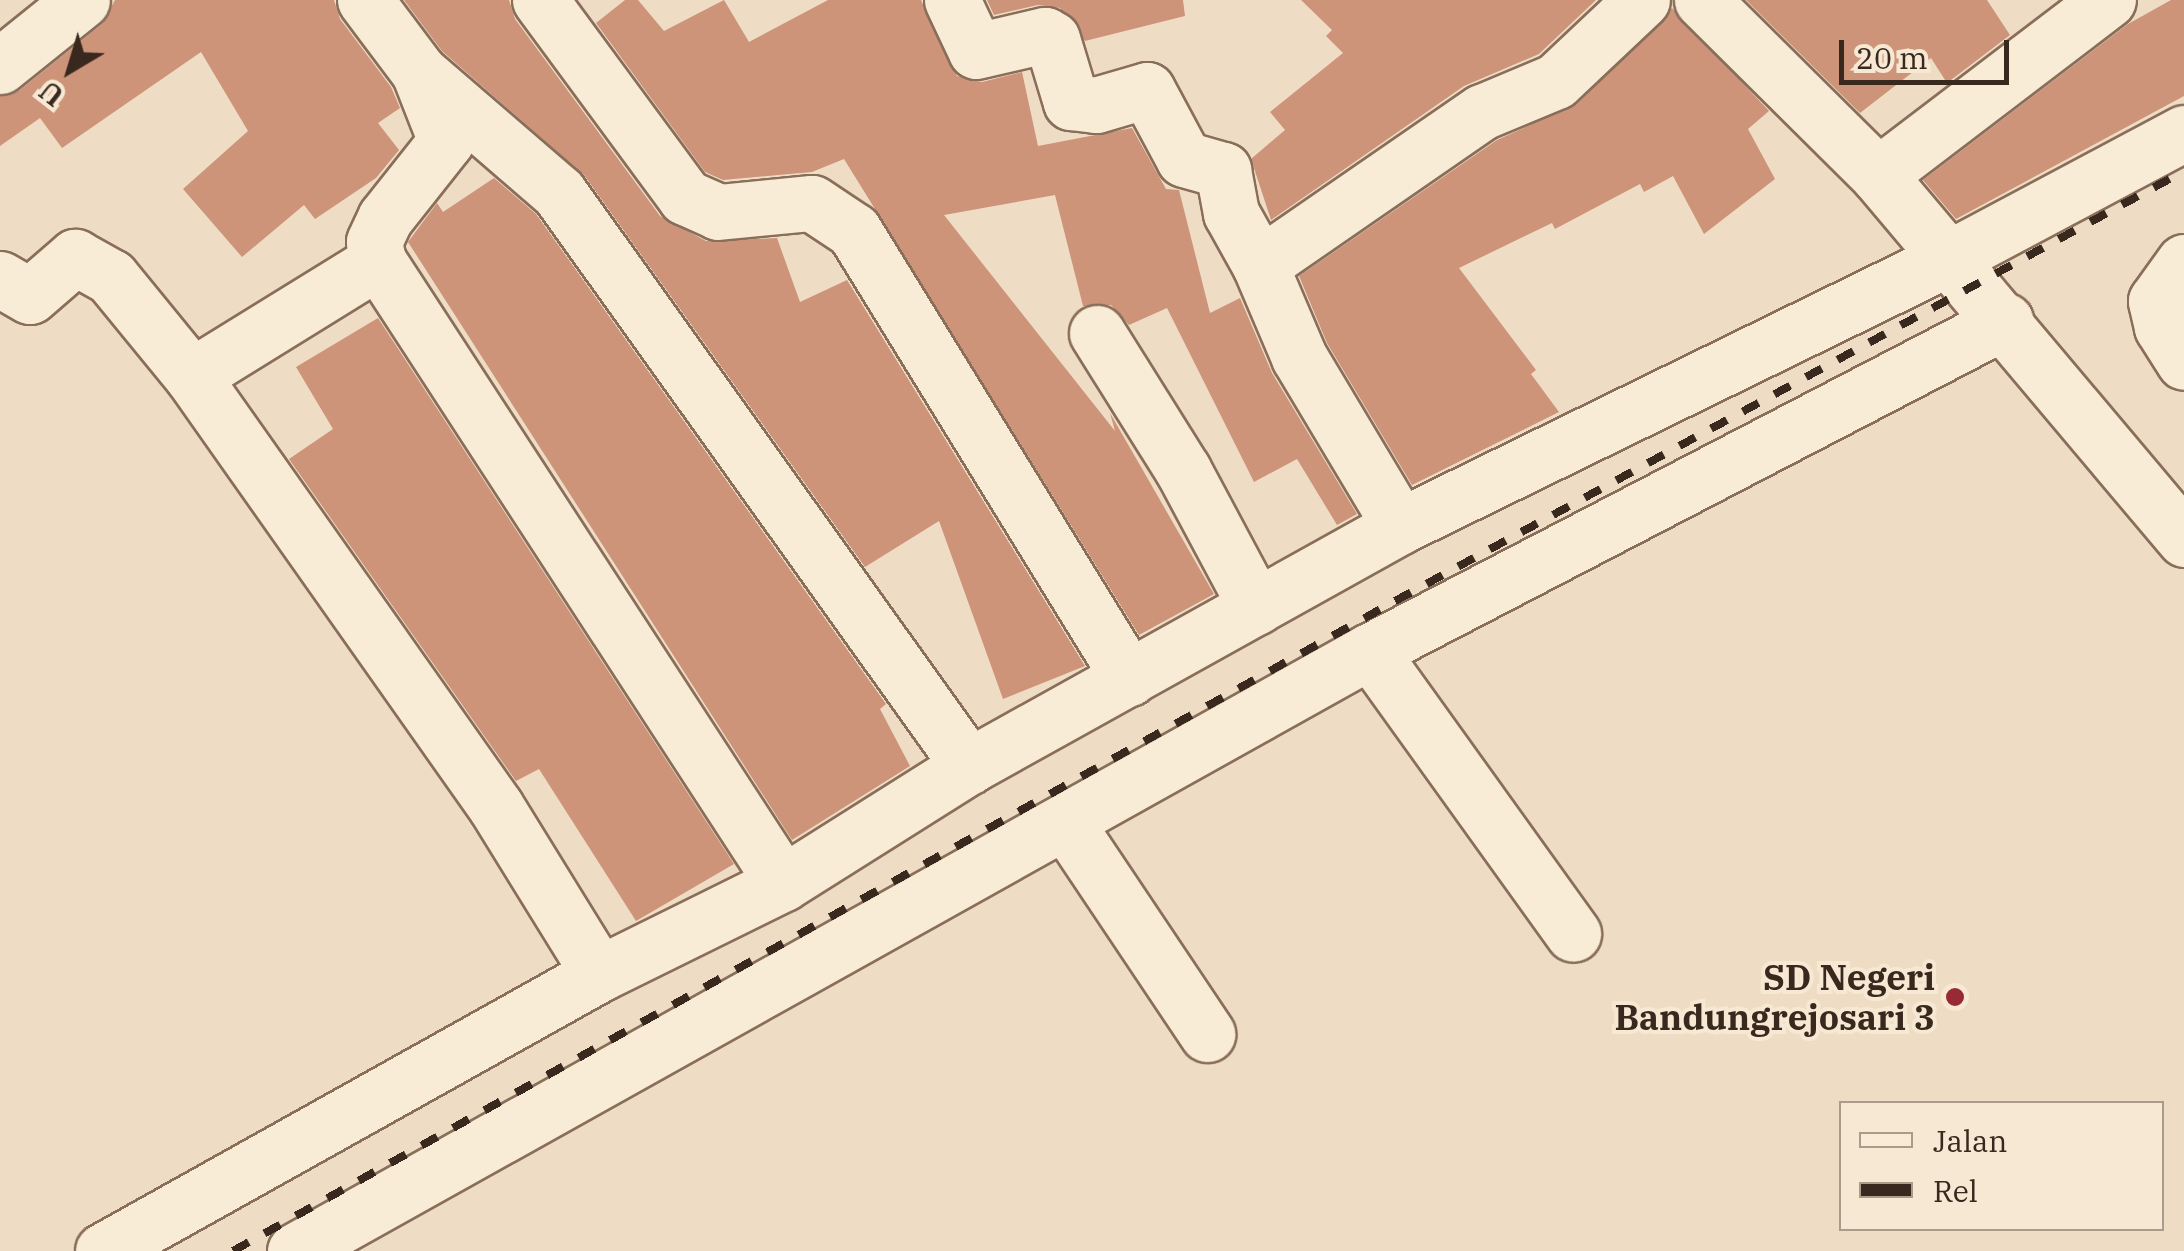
<!DOCTYPE html>
<html>
<head>
<meta charset="utf-8">
<style>
	body { margin:0 }
	#map { position:relative; width:2184px; height:1251px; overflow:hidden; background:#eeddc4; font-family:"IBM Plex Serif",serif }
	div>[style] { position:absolute }
	.building>* { inset:0; background:#cd9479 }
	.roads { filter:drop-shadow(2px 0 #896e5a) drop-shadow(-2px 0 #896e5a) drop-shadow(0 2px #896e5a) drop-shadow(0 -2px #896e5a) }
	.minor>* { height:55px; margin:-27.5px; padding:0 27.5px; transform-origin:27.5px; border-radius:27.5px; background:#f9ecd7 }
	.rail>* { height:8px; margin-top:-4px; transform-origin:0; background:repeating-linear-gradient(90deg,#39281e 0 18px,transparent 0 36px) }
	.dots>* { width:28px; height:28px; translate:-50% -50%; box-sizing:border-box; border:5px solid #f6e8d3; border-radius:50% }
	span { translate:-50% -50%; white-space:nowrap; text-align:center; line-height:1.15; -webkit-text-stroke:8px #f6e8d3; paint-order:stroke }
	.poi-label { font-size:35px; color:#39281e; font-weight:700 }
	.right { translate:-100% -50%; text-align:right }
	.legend { position:absolute; left:1839px; top:1101px; width:325px; height:130px; box-sizing:border-box; background:#f6e8d3; border:2px solid #aa9b8b; margin:0; padding:12px 18px; list-style:none; font-size:30px; color:#39281e }
	.legend li { display:flex; align-items:center; gap:20px; height:50px }
	.legend b { width:50px; border:2px solid #aa9b8b }
	.north { position:absolute; left:20px; top:20px; width:100px; height:100px; -webkit-text-stroke:8px #f6e8d3; paint-order:stroke; rotate:218deg; font-size:28px; font-weight:700; line-height:40px; text-align:center; color:#39281e }
	.north::after { content:''; display:block; margin:auto; width:35px; height:45px; background:#39281e; clip-path:polygon(50% 0,100% 100%,50% 72%,0 100%) }
	.scale { position:absolute; left:1839px; top:40px; width:170px; height:45px; box-sizing:border-box; border:5px solid #39281e; border-top:0; padding-left:12px; font-size:30px; line-height:35px; white-space:nowrap; color:#39281e; -webkit-text-stroke:8px #f6e8d3; paint-order:stroke }
</style>
</head>
<body>
<div id="map">
	<div class="building">
		<i style="clip-path:polygon(115px 0,334px 0,340px 19px,391px 87px,400px 108px,378px 123px,399px 150px,376px 178px,315px 219px,304px 205px,242px 257px,183px 189px,248px 131px,201px 52px,62px 148px,40px 118px,0 146px,0 96px,20px 90px,102px 24px)"></i>
		<i style="clip-path:polygon(404px 0,509px 0,515px 19px,660px 216px,706px 241px,777px 238px,800px 302px,847px 280px,1085px 666px,1003px 699px,939px 521px,865px 567px,584px 175px,442px 51px)"></i>
		<i style="clip-path:polygon(625px 0,638px 0,664px 31px,724px 0,749px 42px,828px 0,921px 0,957px 76px,982px 82px,1022px 72px,1038px 146px,1132px 128px,1166px 189px,1179px 190px,1210px 313px,1240px 298px,1272px 373px,1357px 514px,1337px 525px,1297px 459px,1254px 482px,1167px 308px,1129px 325px,1111px 305px,1083px 306px,1055px 195px,944px 215px,1115px 431px,1110px 413px,1214px 594px,1139px 635px,844px 159px,812px 172px,723px 180px,705px 172px,596px 23px)"></i>
		<i style="clip-path:polygon(987px 0,1183px 0,1185px 16px,1085px 41px,1060px 8px,1038px 5px,994px 15px)"></i>
		<i style="clip-path:polygon(1301px 0,1596px 0,1539px 54px,1464px 86px,1271px 220px,1251px 159px,1285px 130px,1270px 112px,1343px 53px,1326px 36px,1332px 30px)"></i>
		<i style="clip-path:polygon(1746px 0,1987px 0,2010px 35px,1947px 83px,1931px 58px,1860px 113px)"></i>
		<i style="clip-path:polygon(2171px 0,2184px 0,2184px 96px,1956px 219px,1923px 180px,2128px 24px)"></i>
		<i style="clip-path:polygon(1672px 8px,1769px 111px,1748px 129px,1775px 179px,1704px 234px,1673px 176px,1644px 192px,1640px 184px,1555px 229px,1552px 223px,1459px 268px,1536px 370px,1531px 374px,1559px 412px,1412px 485px,1327px 343px,1299px 276px,1497px 140px,1577px 104px)"></i>
		<i style="clip-path:polygon(494px 178px,536px 214px,886px 704px,880px 709px,910px 766px,792px 840px,408px 242px,437px 203px,443px 212px)"></i>
		<i style="clip-path:polygon(378px 318px,734px 864px,636px 921px,539px 769px,516px 781px,289px 459px,333px 429px,296px 367px)"></i>
	</div>
	<div class="roads">
		<div class="minor">
			<i style="left:365px;top:0;width:90px;rotate:53.1deg"></i>
			<i style="left:419px;top:72px;width:74px;rotate:68.6deg"></i>
			<i style="left:446px;top:141px;width:98px;rotate:128.4deg"></i>
			<i style="left:385px;top:218px;width:26px;rotate:115deg"></i>
			<i style="left:374px;top:242px;width:19px;rotate:78deg"></i>
			<i style="left:540px;top:0;width:245px;rotate:53.6deg"></i>
			<i style="left:685px;top:197px;width:36px;rotate:24deg"></i>
			<i style="left:718px;top:212px;width:94px;rotate:-5.5deg"></i>
			<i style="left:812px;top:203px;width:50px;rotate:33.7deg"></i>
			<i style="left:854px;top:231px;width:525px;rotate:58.4deg"></i>
			<i style="left:952px;top:0;width:56px;rotate:64.8deg"></i>
			<i style="left:976px;top:51px;width:71px;rotate:-13.1deg"></i>
			<i style="left:1045px;top:35px;width:8px;rotate:30deg"></i>
			<i style="left:1052px;top:39px;width:66px;rotate:73.2deg"></i>
			<i style="left:1071px;top:102px;width:25px;rotate:7deg"></i>
			<i style="left:1096px;top:105px;width:53px;rotate:-16.4deg"></i>
			<i style="left:1147px;top:90px;width:78px;rotate:61.8deg"></i>
			<i style="left:1184px;top:159px;width:41px;rotate:15.8deg"></i>
			<i style="left:1223px;top:170px;width:44px;rotate:79.5deg"></i>
			<i style="left:1231px;top:213px;width:60px;rotate:60.9deg"></i>
			<i style="left:1260px;top:265px;width:270px;rotate:-34.6deg"></i>
			<i style="left:1482px;top:112px;width:80px;rotate:-22.7deg"></i>
			<i style="left:1556px;top:81px;width:118px;rotate:-43.3deg"></i>
			<i style="left:1702px;top:0;width:248px;rotate:44.8deg"></i>
			<i style="left:1878px;top:175px;width:476px;rotate:49.9deg"></i>
			<i style="left:0;top:66px;width:105px;rotate:-38.8deg"></i>
			<i style="left:419px;top:72px;width:185px;rotate:40.8deg"></i>
			<i style="left:559px;top:193px;width:705px;rotate:54.42deg"></i>
			<i style="left:1878px;top:175px;width:289px;rotate:-37.3deg"></i>
			<i style="left:2184px;top:262px;width:48px;rotate:125.7deg"></i>
			<i style="left:2156px;top:301px;width:27px;rotate:77deg"></i>
			<i style="left:2162px;top:327px;width:41px;rotate:57.8deg"></i>
			<i style="left:1260px;top:265px;width:100px;rotate:67deg"></i>
			<i style="left:1299px;top:357px;width:197px;rotate:59.1deg"></i>
			<i style="left:0;top:279px;width:34px;rotate:30deg"></i>
			<i style="left:30px;top:296px;width:60px;rotate:-40.9deg"></i>
			<i style="left:75px;top:257px;width:41px;rotate:29.1deg"></i>
			<i style="left:111px;top:277px;width:128px;rotate:50.7deg"></i>
			<i style="left:192px;top:376px;width:527px;rotate:54.8deg"></i>
			<i style="left:496px;top:807px;width:196px;rotate:58.3deg"></i>
			<i style="left:1097px;top:333px;width:162px;rotate:57.9deg"></i>
			<i style="left:1183px;top:470px;width:155px;rotate:61.9deg"></i>
			<i style="left:192px;top:376px;width:219px;rotate:-31.7deg"></i>
			<i style="left:378px;top:261px;width:742px;rotate:56.93deg"></i>
			<i style="left:1370px;top:651px;width:348px;rotate:54.3deg"></i>
			<i style="left:1066px;top:823px;width:254px;rotate:56.2deg"></i>
			<i style="left:103px;top:1251px;width:568px;rotate:-29.18deg"></i>
			<i style="left:599px;top:974px;width:205px;rotate:-26.3deg"></i>
			<i style="left:783px;top:883px;width:220px;rotate:-32.2deg"></i>
			<i style="left:969px;top:766px;width:493px;rotate:-29.1deg"></i>
			<i style="left:1400px;top:526px;width:613px;rotate:-26.02deg"></i>
			<i style="left:1951px;top:257px;width:264px;rotate:-28deg"></i>
			<i style="left:295px;top:1251px;width:1231px;rotate:-29.17deg"></i>
			<i style="left:1370px;top:651px;width:716px;rotate:-27.46deg"></i>
		</div>
	</div>
	<div class="rail">
		<i style="left:233px;top:1251px;width:1331px;rotate:-29.22deg"></i>
		<i style="left:1395px;top:601px;width:899px;rotate:-28.59deg"></i>
	</div>
	<div class="dots">
		<i style="left:1955px;top:997px;background:#982a35"></i>
	</div>
	<div class="poi-label">
		<span class="right" style="left:1935px;top:997px">SD Negeri<br>Bandungrejosari 3</span>
	</div>
	<ul class="legend">
	<li><b style="height:12px;background:#f9ecd7"></b>Jalan</li>
	<li><b style="height:12px;background:#39281e"></b>Rel</li>
	</ul>
	<div class="north">U</div>
	<div class="scale">20 m</div>
</div>
</body>
</html>
